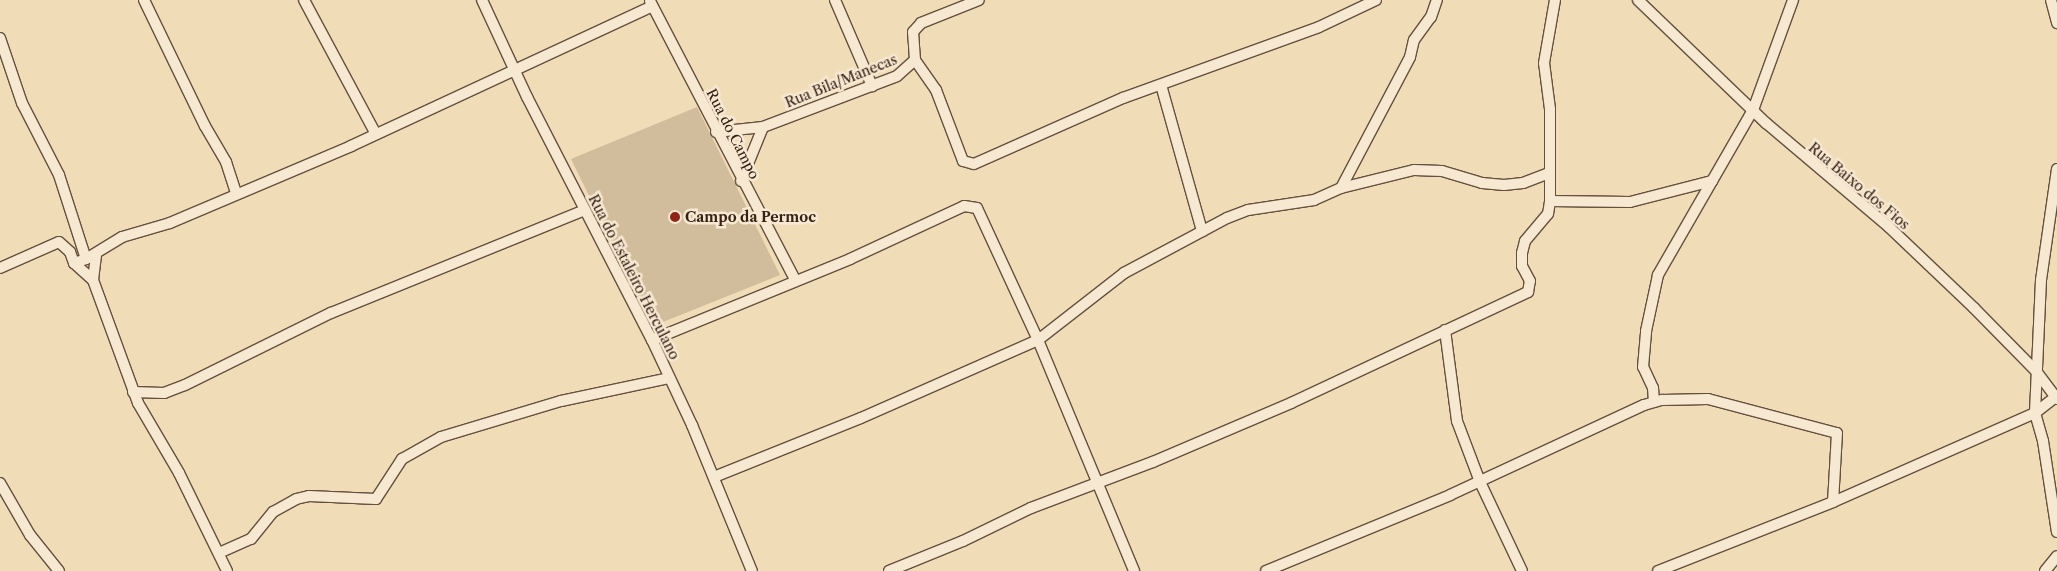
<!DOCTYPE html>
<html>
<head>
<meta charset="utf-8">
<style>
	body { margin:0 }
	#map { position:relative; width:2057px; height:571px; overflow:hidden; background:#f1dcb8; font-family:"Libre Caslon Text",serif }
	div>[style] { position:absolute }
	.green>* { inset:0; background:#d1bc9c }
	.roads { filter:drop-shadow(1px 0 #65503e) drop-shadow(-1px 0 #65503e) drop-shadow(0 1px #65503e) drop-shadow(0 -1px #65503e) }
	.minor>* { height:10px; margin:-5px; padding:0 5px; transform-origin:5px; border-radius:5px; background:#f6e8d1 }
	.dots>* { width:14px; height:14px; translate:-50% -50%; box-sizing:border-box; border:2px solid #f6e8d1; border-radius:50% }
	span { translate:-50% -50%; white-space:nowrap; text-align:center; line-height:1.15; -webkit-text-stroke:5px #f6e8d1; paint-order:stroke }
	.street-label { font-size:14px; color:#362115 }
	.poi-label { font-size:14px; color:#362115; font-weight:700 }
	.left { translate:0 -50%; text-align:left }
</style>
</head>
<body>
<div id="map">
	<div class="green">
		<i style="clip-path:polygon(697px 107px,780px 275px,653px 326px,571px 159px)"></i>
	</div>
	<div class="roads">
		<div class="minor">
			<i style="left:144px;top:0;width:140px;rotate:64.2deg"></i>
			<i style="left:205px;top:126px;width:42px;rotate:59.7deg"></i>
			<i style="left:226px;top:162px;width:33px;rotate:72deg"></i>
			<i style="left:304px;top:0;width:152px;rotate:61.8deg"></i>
			<i style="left:482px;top:0;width:107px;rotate:65.1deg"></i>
			<i style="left:527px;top:97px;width:273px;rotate:62.8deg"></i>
			<i style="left:652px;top:340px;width:94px;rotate:64.8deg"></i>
			<i style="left:692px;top:425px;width:158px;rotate:67.7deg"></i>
			<i style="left:835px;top:0;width:94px;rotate:66.7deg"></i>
			<i style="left:1638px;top:0;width:178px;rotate:43.9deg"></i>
			<i style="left:1766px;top:123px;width:161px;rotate:40.2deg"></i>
			<i style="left:1889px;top:227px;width:117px;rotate:43.6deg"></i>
			<i style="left:1974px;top:308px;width:88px;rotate:45.5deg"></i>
			<i style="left:2036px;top:371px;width:35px;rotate:53deg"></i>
			<i style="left:2051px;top:0;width:24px;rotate:75deg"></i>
			<i style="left:650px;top:1px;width:314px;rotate:62.5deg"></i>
			<i style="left:0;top:38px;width:69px;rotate:71.3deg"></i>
			<i style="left:22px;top:103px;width:81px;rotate:62.8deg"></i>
			<i style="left:59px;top:175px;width:88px;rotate:72.2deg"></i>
			<i style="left:915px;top:60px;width:37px;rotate:55deg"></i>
			<i style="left:936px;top:90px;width:76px;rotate:69.2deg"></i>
			<i style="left:963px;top:161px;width:11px;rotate:15deg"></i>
			<i style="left:974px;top:164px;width:163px;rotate:-23.9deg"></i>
			<i style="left:1123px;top:98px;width:208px;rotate:-19.9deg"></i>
			<i style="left:1319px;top:27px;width:63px;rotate:-25.3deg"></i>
			<i style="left:1161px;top:85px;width:152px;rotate:74.3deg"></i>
			<i style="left:716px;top:132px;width:47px;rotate:-6.1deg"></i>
			<i style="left:763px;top:127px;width:143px;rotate:-20.8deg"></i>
			<i style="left:897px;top:76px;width:24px;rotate:-42deg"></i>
			<i style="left:915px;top:60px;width:28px;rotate:-94deg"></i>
			<i style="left:913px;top:32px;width:12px;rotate:-48deg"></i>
			<i style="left:921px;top:23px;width:62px;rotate:-21.6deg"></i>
			<i style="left:2057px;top:169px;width:112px;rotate:98.2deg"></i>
			<i style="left:2041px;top:280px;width:133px;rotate:92.6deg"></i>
			<i style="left:2035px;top:413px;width:29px;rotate:74deg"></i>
			<i style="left:2043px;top:441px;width:92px;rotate:81.3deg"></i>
			<i style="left:741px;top:181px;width:58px;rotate:-67.8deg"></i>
			<i style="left:1341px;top:188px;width:75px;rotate:-13.9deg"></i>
			<i style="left:1414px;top:170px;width:28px;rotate:2deg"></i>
			<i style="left:1442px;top:171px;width:42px;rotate:16.7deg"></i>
			<i style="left:1482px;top:183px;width:22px;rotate:5deg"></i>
			<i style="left:1504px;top:185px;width:19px;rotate:-6deg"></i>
			<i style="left:1523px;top:183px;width:28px;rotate:-21deg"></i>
			<i style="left:1550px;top:201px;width:80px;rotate:0.7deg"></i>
			<i style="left:1630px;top:202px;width:85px;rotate:-14.4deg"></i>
			<i style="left:74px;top:263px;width:25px;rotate:42deg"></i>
			<i style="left:93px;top:280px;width:131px;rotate:69.9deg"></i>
			<i style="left:138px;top:403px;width:81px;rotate:59.6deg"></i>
			<i style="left:179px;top:473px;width:109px;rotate:63.9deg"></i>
			<i style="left:0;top:268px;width:64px;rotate:-23.8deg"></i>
			<i style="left:59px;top:242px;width:15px;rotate:42deg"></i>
			<i style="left:70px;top:252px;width:12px;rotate:70deg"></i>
			<i style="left:74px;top:263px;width:13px;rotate:-18deg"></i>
			<i style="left:86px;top:259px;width:42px;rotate:-31.4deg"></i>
			<i style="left:122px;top:237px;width:50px;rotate:-16.3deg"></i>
			<i style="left:170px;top:223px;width:197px;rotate:-23deg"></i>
			<i style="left:351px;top:146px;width:332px;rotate:-24.9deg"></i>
			<i style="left:93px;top:280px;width:26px;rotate:-83deg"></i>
			<i style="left:1445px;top:330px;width:92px;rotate:82.5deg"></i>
			<i style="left:1457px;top:421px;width:65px;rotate:69.3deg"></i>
			<i style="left:1480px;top:482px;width:98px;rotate:64.7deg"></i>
			<i style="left:652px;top:340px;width:214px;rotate:-22.2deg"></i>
			<i style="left:850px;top:259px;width:126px;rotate:-24.9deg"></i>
			<i style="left:964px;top:206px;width:13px;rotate:9deg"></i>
			<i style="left:977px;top:208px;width:145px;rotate:65.2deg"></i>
			<i style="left:1038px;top:340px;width:250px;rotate:67.4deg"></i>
			<i style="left:133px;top:392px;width:31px;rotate:2deg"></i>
			<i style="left:164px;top:393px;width:22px;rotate:-21deg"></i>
			<i style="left:185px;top:385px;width:163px;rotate:-26.3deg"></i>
			<i style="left:331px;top:313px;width:274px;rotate:-22.1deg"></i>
			<i style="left:1654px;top:402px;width:14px;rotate:-94deg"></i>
			<i style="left:1653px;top:388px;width:23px;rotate:-115deg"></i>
			<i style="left:1643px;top:367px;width:36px;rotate:-85deg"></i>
			<i style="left:1646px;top:331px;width:57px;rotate:-77.9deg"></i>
			<i style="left:1658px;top:275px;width:190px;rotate:-60.1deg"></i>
			<i style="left:1753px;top:110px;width:117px;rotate:-70deg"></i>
			<i style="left:714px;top:477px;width:158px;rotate:-21.9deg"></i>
			<i style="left:861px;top:418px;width:193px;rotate:-23.8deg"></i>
			<i style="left:1038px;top:340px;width:109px;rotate:-37.9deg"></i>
			<i style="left:1124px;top:273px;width:117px;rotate:-28.1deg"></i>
			<i style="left:1227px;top:218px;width:22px;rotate:-21deg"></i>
			<i style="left:1248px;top:210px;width:67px;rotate:-8.6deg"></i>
			<i style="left:1314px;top:200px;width:30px;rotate:-24deg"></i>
			<i style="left:1341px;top:188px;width:148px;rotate:-62.2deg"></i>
			<i style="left:1410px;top:57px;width:17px;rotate:-77deg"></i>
			<i style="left:1414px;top:40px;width:29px;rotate:-54deg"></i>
			<i style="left:1431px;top:17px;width:18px;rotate:-71deg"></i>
			<i style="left:0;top:483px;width:60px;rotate:60deg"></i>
			<i style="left:30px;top:535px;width:46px;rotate:51.1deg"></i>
			<i style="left:219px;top:553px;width:35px;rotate:-24deg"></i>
			<i style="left:251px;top:539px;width:35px;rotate:-51deg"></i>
			<i style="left:273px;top:512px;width:26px;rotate:-29deg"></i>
			<i style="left:296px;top:499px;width:13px;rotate:-13deg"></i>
			<i style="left:309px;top:496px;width:67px;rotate:2.6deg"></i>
			<i style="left:376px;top:499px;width:48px;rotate:-57deg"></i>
			<i style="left:402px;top:459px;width:45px;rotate:-29.4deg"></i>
			<i style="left:441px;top:437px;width:125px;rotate:-16.7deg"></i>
			<i style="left:561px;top:401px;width:110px;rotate:-12deg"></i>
			<i style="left:889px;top:571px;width:80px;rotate:-22.1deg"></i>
			<i style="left:963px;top:541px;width:76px;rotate:-25.9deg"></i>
			<i style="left:1031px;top:508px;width:130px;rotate:-20.7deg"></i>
			<i style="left:1153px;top:462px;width:150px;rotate:-23.1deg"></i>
			<i style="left:1291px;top:403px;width:262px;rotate:-25.1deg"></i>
			<i style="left:1528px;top:292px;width:11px;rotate:-80deg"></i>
			<i style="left:1530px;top:281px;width:17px;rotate:-118deg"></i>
			<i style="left:1522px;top:266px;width:13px;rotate:-90deg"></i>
			<i style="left:1522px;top:253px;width:12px;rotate:-76deg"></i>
			<i style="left:1525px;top:241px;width:35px;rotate:-50deg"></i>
			<i style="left:1548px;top:214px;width:13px;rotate:-81deg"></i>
			<i style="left:1550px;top:201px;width:92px;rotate:-90deg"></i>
			<i style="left:1550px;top:109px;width:46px;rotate:-97.4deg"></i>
			<i style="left:1544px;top:63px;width:64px;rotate:-80.1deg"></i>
			<i style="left:1266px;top:571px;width:199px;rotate:-22.4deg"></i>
			<i style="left:1450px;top:495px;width:214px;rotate:-24.9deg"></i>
			<i style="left:1644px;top:405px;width:19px;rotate:-16deg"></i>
			<i style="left:1662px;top:400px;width:46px;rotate:-1.2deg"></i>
			<i style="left:1708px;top:399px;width:133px;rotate:14.8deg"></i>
			<i style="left:1837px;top:433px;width:69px;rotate:93.3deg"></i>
			<i style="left:1658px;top:571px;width:188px;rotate:-21.5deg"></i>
			<i style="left:1833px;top:502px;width:221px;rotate:-23.8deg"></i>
			<i style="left:2035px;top:413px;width:28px;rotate:-38deg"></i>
			<i style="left:2045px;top:571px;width:19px;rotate:-51deg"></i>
		</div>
	</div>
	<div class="dots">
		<i style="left:675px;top:217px;background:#8f2418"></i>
	</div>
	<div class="street-label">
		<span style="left:841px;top:81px;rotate:-22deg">Rua Bila/Manecas</span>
		<span style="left:733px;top:134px;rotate:63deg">Rua do Campo</span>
		<span style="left:1859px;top:186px;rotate:40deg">Rua Baixo dos Fios</span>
		<span style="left:634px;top:277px;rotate:63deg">Rua do Estaleiro Herculano</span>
	</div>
	<div class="poi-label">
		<span class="left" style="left:685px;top:217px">Campo da Permoc</span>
	</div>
</div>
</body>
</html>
